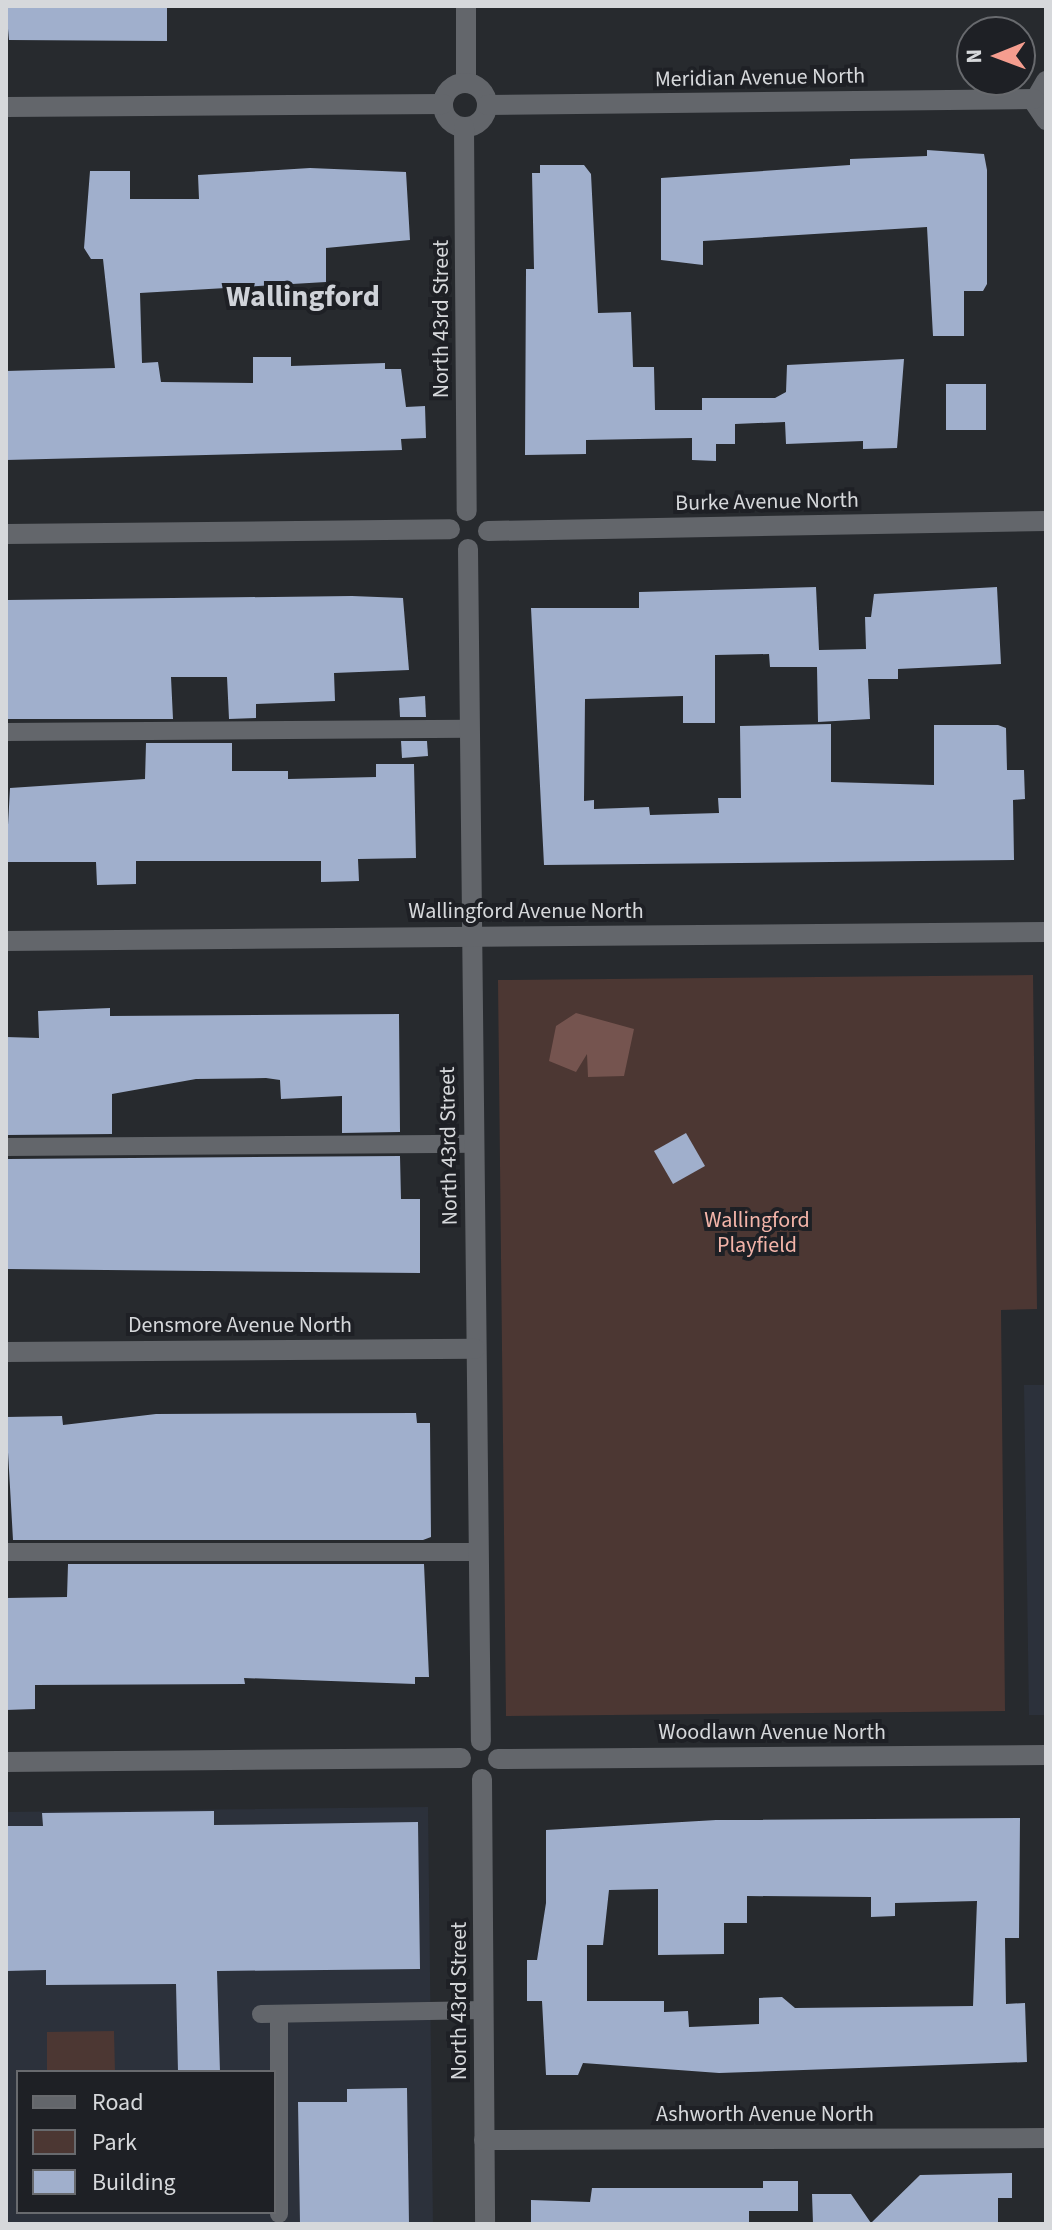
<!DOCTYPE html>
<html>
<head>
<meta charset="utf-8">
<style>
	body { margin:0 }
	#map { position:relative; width:1052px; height:2230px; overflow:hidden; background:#272a2e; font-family:"Source Sans 3",sans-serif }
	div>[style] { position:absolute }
	.built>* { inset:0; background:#2c313b }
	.green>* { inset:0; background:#4c3733 }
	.water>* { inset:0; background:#75544f }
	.building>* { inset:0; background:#a0afcc }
	.service>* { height:18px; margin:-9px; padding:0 9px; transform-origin:9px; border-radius:9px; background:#63666b }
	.minor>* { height:20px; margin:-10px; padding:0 10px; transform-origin:10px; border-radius:10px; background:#63666b }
	.minor>.ring { margin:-10px; padding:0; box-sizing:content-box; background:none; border:20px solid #63666b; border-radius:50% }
	.tertiary>* { height:20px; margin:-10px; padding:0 10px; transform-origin:10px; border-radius:10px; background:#63666b }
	span { translate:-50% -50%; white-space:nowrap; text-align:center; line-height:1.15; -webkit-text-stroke:8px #1e2025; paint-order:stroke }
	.street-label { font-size:22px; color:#d6d8db }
	.park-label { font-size:22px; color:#f3b4a9 }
	.district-label { font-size:30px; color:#cfd2d8; font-weight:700 }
	.frame { position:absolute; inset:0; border:8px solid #d6d8db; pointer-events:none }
	.legend { position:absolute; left:16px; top:2070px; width:260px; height:144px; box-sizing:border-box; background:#1e2025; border:2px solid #686a6e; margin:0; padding:10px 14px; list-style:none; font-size:24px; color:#d6d8db }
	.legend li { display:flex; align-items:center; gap:16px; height:40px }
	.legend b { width:40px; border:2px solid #686a6e }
	.north { position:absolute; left:956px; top:16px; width:80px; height:80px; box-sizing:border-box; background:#1e2025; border:2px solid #686a6e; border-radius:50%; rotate:269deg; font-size:22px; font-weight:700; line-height:32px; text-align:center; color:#d6d8db }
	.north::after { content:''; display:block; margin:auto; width:28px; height:36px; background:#f59d8f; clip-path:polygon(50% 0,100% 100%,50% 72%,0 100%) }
</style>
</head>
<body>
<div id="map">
	<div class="built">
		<i style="clip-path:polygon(1024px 1385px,1046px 1385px,1046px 1715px,1029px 1715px)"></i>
		<i style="clip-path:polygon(evenodd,428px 1807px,433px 2224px,6px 2224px,6px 1812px,428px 1807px,18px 2072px,274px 2072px,274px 2212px,18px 2212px,18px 2072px)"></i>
	</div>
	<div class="green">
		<i style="clip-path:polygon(1033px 975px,1037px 1309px,1001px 1310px,1005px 1711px,506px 1716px,498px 980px)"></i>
		<i style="clip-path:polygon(114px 2031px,115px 2072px,47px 2072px,47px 2032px)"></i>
	</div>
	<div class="water">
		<i style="clip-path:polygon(576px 1013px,634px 1029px,624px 1076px,588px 1077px,587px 1054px,576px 1072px,549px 1061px,556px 1026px)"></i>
	</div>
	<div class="building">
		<i style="clip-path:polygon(6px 6px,167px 6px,167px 41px,9px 40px)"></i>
		<i style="clip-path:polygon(927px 150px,984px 154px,987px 170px,987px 284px,983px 291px,964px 291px,964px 336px,933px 336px,927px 227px,703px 241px,703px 265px,661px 260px,661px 178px,850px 165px,850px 159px,927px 156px)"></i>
		<i style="clip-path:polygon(540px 165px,584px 165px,591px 174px,598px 313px,631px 312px,633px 367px,654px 367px,655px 410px,702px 410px,702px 398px,775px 398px,786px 392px,787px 365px,904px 359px,897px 448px,863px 449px,863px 441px,786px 444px,785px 422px,735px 424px,735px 444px,716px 444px,716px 461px,692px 460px,692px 438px,586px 440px,586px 454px,525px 455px,526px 269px,534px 269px,532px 173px,540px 173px)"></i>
		<i style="clip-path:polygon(310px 168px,406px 172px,410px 240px,326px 248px,326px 282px,140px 293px,142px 363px,158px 362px,161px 382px,253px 383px,253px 357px,291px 357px,291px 366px,385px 363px,385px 369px,401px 369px,406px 407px,425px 406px,426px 438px,401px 439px,402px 450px,6px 460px,6px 371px,115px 368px,103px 259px,91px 259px,84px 248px,90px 171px,130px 171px,130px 199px,199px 199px,198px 175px)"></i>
		<i style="clip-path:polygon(946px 384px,986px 384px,986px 430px,946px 430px)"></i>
		<i style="clip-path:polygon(816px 587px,819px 650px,866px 649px,865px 617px,871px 617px,874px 594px,997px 587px,1001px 664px,898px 669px,898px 679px,868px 679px,870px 719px,818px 722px,817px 667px,770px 667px,769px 654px,715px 655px,715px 723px,683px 723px,683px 696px,585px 699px,584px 801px,594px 800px,594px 809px,649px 807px,650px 815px,719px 813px,718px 798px,741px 798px,740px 726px,831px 724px,831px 782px,934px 785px,934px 725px,998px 725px,1006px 728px,1007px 770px,1024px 770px,1025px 799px,1013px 800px,1014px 860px,544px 865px,531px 608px,639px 608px,639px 592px)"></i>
		<i style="clip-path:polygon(352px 596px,403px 598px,409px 670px,334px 673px,335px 701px,256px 704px,256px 718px,229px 719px,227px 677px,171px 677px,173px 719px,6px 719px,6px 600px)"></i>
		<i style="clip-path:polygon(425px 696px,426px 717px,400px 717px,399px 698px)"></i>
		<i style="clip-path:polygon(401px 741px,427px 741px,428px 756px,402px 758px)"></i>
		<i style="clip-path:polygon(146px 743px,232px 743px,232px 771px,288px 771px,288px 779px,376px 777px,376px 764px,414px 764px,416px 858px,358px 859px,359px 881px,321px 882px,321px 861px,136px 861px,136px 884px,97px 885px,96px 862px,6px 862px,10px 788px,145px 779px)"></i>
		<i style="clip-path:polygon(110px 1008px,110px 1016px,399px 1014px,400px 1132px,342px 1133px,342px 1096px,281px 1099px,280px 1080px,266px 1078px,196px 1079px,112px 1094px,112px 1134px,7px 1135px,6px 1037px,39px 1038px,38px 1011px)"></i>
		<i style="clip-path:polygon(686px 1133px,705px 1166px,673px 1184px,654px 1151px)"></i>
		<i style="clip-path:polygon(400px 1156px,401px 1199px,420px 1199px,420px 1273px,6px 1269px,8px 1159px)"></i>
		<i style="clip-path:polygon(416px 1413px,417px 1423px,430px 1423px,431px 1537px,423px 1540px,13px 1540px,6px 1417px,62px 1416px,63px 1425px,156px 1414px)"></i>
		<i style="clip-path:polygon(68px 1564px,424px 1564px,429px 1677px,415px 1677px,415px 1684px,244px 1678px,245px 1684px,35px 1685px,35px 1709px,6px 1710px,6px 1598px,67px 1597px)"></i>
		<i style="clip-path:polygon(214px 1811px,214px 1825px,418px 1822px,420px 1969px,217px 1971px,220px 2072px,178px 2072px,176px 1984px,46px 1985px,46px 1970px,6px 1971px,6px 1826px,43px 1826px,42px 1813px)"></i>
		<i style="clip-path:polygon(evenodd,1020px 1818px,1019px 1938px,1005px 1938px,1006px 2004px,1025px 2003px,1027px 2062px,719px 2073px,583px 2063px,578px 2075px,546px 2075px,542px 2001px,527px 2001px,527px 1960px,537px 1960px,546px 1903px,546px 1830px,716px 1820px,1020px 1818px,658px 1889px,658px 1955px,724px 1954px,724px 1923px,747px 1923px,747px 1896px,871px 1897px,871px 1917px,895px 1916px,895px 1903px,977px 1901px,973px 2006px,795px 2008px,782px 1997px,759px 1998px,759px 2024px,689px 2027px,688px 2011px,664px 2012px,664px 2001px,587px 2001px,587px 1945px,603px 1945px,609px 1890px,658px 1889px)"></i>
		<i style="clip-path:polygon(407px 2088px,409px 2224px,300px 2224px,298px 2102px,347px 2102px,347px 2089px)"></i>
		<i style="clip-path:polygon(1012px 2173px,1012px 2198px,998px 2198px,998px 2224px,813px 2224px,812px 2194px,851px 2194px,871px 2223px,920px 2175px)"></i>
		<i style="clip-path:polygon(763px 2181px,798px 2181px,798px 2211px,749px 2211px,749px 2224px,531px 2224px,531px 2200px,590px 2202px,592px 2188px,763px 2188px)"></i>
	</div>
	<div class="service">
		<i style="left:6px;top:732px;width:461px;rotate:-0.4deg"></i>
		<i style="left:6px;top:1147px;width:467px;rotate:-0.4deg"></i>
		<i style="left:6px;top:1552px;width:472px"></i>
		<i style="left:261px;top:2014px;width:223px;rotate:-1deg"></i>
		<i style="left:279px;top:2014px;width:200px;rotate:90deg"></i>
	</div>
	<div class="minor">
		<i style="left:466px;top:6px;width:77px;rotate:90deg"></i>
		<i style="left:1046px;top:81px;width:24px;rotate:120deg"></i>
		<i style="left:1034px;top:102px;width:22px;rotate:56deg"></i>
		<i class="ring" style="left:443px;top:83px;width:24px;height:24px"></i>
		<i style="left:487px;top:105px;width:547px;rotate:-0.63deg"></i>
		<i style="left:6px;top:107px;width:437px;rotate:-0.4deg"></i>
		<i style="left:464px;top:127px;width:384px;rotate:89.6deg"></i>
		<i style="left:488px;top:531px;width:558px;rotate:-1.03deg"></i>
		<i style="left:6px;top:534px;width:444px;rotate:-0.6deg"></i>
		<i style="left:468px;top:549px;width:1192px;rotate:89.38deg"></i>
		<i style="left:6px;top:1352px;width:469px;rotate:-0.4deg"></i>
		<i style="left:498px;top:1759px;width:548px;rotate:-0.42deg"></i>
		<i style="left:6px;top:1762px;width:455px;rotate:-0.5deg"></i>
		<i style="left:482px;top:1779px;width:445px;rotate:89.6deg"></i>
		<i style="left:484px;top:2140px;width:562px;rotate:-0.2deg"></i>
	</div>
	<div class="tertiary">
		<i style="left:6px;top:941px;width:1040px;rotate:-0.5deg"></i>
	</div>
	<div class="street-label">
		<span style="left:760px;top:78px;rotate:-1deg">Meridian Avenue North</span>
		<span style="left:442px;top:319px;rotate:-90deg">North 43rd Street</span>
		<span style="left:767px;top:502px;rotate:-1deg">Burke Avenue North</span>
		<span style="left:526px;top:912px">Wallingford Avenue North</span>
		<span style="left:449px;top:1146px;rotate:-91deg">North 43rd Street</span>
		<span style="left:240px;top:1326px">Densmore Avenue North</span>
		<span style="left:772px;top:1733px">Woodlawn Avenue North</span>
		<span style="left:460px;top:2001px;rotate:-90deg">North 43rd Street</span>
		<span style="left:765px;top:2115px">Ashworth Avenue North</span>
	</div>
	<div class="park-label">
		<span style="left:757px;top:1233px">Wallingford<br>Playfield</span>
	</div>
	<div class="district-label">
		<span style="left:303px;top:297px">Wallingford</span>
	</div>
	<div class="frame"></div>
	<ul class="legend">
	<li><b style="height:10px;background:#63666b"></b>Road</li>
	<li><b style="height:22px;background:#4c3733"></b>Park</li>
	<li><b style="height:22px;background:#a0afcc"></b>Building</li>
	</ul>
	<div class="north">N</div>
</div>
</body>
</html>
